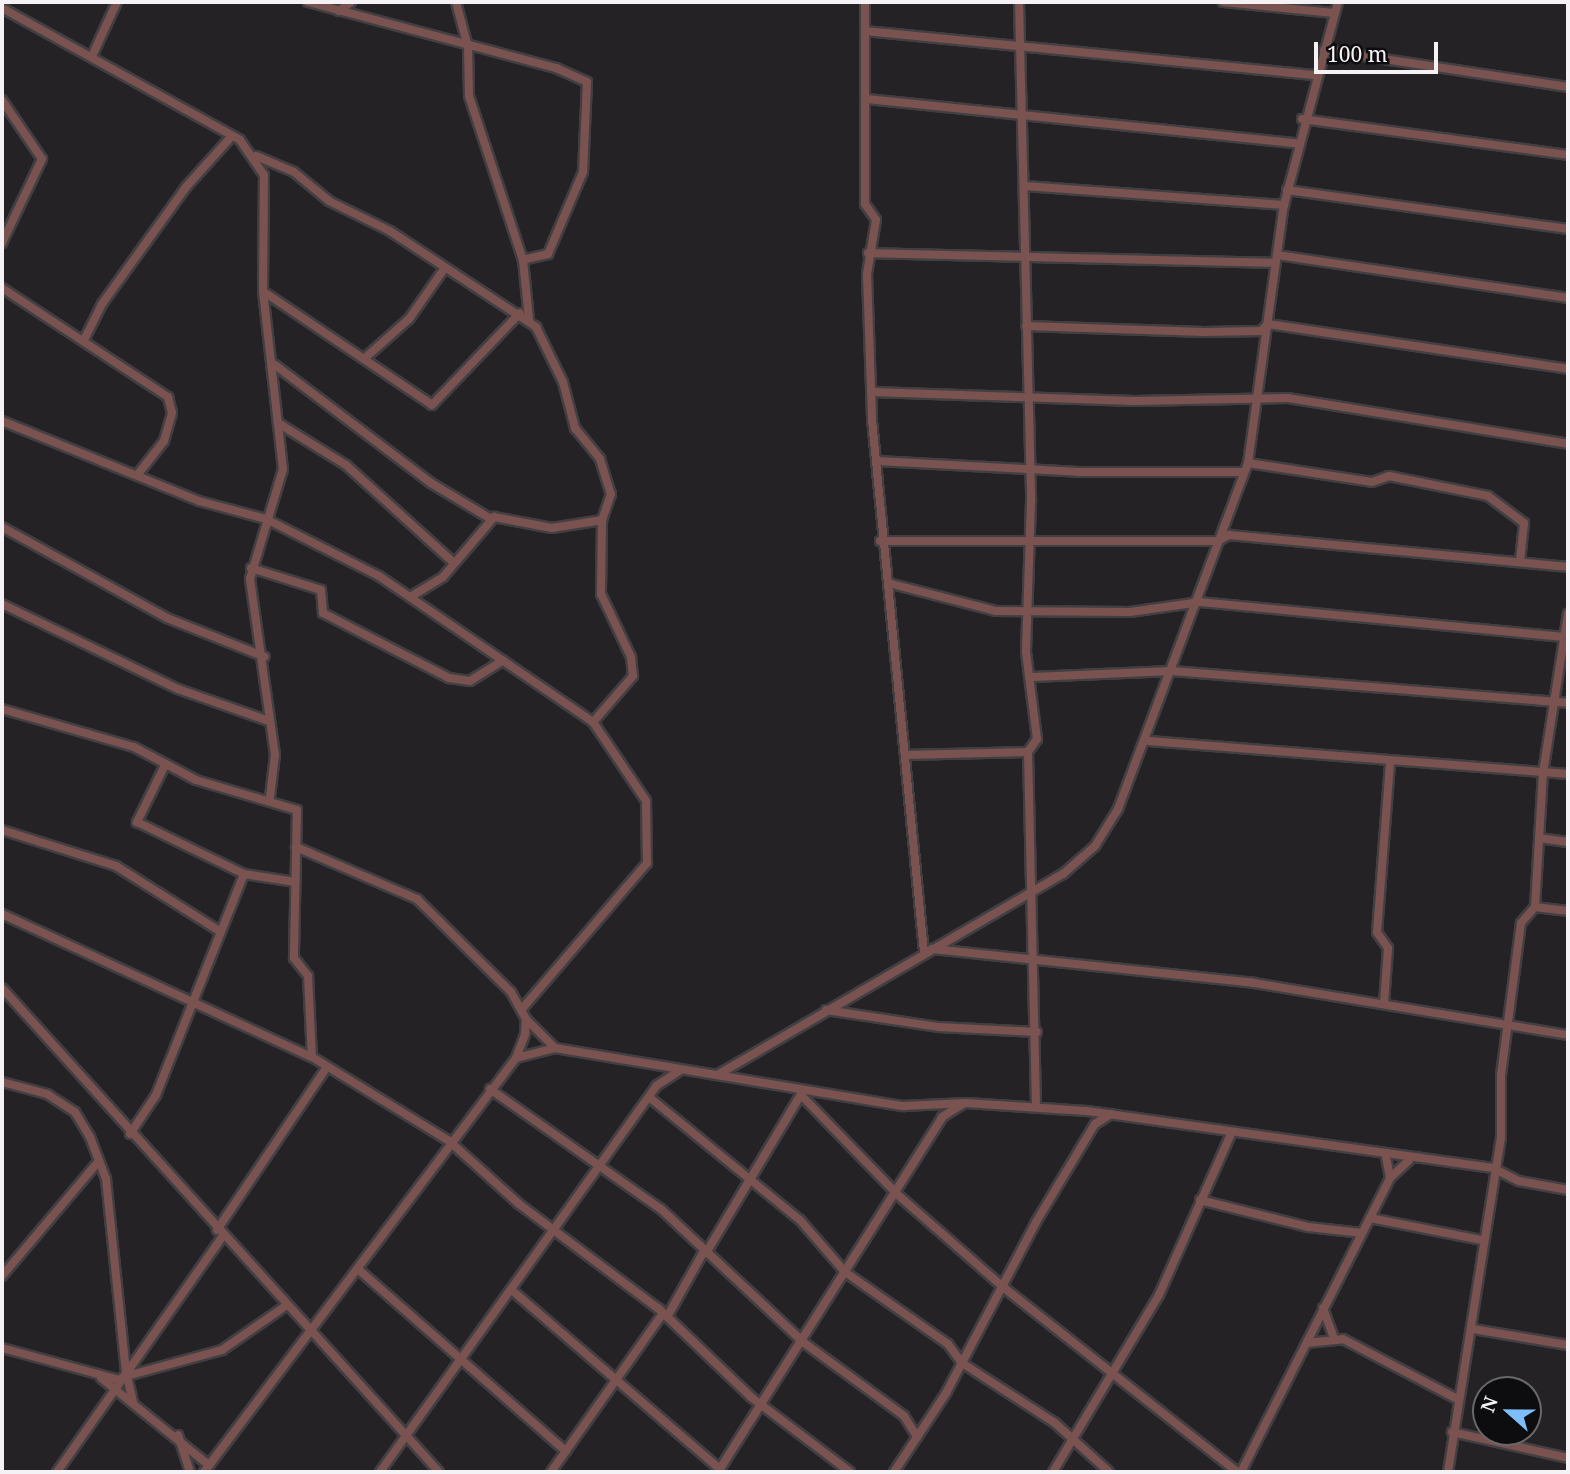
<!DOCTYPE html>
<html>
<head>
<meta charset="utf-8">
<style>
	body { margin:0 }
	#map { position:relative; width:1570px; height:1474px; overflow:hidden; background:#252226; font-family:"Noto Serif",serif }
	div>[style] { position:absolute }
	.roads { filter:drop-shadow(2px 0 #423f43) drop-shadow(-2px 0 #423f43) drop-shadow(0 2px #423f43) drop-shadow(0 -2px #423f43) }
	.minor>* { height:8px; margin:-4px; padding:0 4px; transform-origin:4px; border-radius:4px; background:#7a5350 }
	span { translate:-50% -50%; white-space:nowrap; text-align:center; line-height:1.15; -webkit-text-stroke:5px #0d0c0e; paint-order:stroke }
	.frame { position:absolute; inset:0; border:4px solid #f4f2f4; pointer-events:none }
	.north { position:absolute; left:1472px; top:1376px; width:70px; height:70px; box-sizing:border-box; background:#0d0c0e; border:2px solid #69686a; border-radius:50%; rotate:291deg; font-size:19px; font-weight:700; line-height:28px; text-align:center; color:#f4f2f4 }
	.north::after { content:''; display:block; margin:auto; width:24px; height:32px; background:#7dbef9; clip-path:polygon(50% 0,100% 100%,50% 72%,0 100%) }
	.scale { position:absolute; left:1314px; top:42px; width:124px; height:32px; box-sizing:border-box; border:4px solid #f4f2f4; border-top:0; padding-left:9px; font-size:21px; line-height:24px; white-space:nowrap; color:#f4f2f4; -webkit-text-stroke:5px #0d0c0e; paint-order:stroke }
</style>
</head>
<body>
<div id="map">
	<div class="roads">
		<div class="minor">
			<i style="left:308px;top:2px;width:257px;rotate:14.9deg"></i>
			<i style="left:556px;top:68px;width:34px;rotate:24deg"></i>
			<i style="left:587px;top:82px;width:90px;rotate:92.5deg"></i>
			<i style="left:583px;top:172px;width:89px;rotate:113.1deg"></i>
			<i style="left:548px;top:254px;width:26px;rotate:167deg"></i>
			<i style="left:456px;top:2px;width:47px;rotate:75.1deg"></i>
			<i style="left:468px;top:47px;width:49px;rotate:88.8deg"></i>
			<i style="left:469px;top:96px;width:173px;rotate:71.8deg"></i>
			<i style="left:523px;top:260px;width:59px;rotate:84.2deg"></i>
			<i style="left:865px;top:2px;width:202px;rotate:90deg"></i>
			<i style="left:865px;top:204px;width:19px;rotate:55deg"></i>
			<i style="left:876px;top:220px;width:55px;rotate:99.5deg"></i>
			<i style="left:867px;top:274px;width:146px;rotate:88deg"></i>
			<i style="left:872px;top:420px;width:535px;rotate:84.42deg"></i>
			<i style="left:1019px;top:2px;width:499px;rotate:88.6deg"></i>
			<i style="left:1031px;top:501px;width:151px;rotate:91.9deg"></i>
			<i style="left:1026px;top:652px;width:88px;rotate:82.8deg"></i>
			<i style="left:1037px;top:739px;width:16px;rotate:125deg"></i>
			<i style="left:1028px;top:752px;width:355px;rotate:88.7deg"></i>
			<i style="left:1223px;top:2px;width:112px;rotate:5.7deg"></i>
			<i style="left:2px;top:8px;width:272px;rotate:29deg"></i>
			<i style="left:240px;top:140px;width:42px;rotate:55.6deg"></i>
			<i style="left:264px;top:175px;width:116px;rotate:90.5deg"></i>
			<i style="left:263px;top:291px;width:179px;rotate:83.6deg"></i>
			<i style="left:283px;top:469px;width:115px;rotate:106.7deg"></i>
			<i style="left:250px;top:579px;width:178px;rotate:81.9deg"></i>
			<i style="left:275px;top:755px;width:42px;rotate:96.8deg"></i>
			<i style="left:339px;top:11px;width:15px;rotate:-37deg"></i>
			<i style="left:865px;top:31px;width:453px;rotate:5.6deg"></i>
			<i style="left:1324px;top:50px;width:247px;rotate:8.6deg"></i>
			<i style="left:92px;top:56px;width:60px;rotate:-65.2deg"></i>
			<i style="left:867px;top:99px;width:431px;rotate:5.9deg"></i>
			<i style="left:2px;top:100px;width:71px;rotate:55.9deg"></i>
			<i style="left:42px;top:159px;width:93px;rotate:115.5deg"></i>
			<i style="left:1302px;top:119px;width:268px;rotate:7.7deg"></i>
			<i style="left:256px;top:156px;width:41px;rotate:22.8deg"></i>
			<i style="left:294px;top:172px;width:45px;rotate:39.6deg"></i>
			<i style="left:329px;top:201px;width:68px;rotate:26.2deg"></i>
			<i style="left:390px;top:231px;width:175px;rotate:33.3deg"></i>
			<i style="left:536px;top:327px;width:61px;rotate:63.9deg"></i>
			<i style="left:563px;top:382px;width:48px;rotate:75.4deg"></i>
			<i style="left:575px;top:428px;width:40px;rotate:51deg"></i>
			<i style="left:600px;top:459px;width:37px;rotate:73deg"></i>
			<i style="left:611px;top:494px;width:28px;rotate:109deg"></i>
			<i style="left:602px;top:520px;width:74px;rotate:90.8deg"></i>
			<i style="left:601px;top:594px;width:70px;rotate:64.5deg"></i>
			<i style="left:631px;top:657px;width:19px;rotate:84deg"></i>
			<i style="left:633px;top:676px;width:61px;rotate:131deg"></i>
			<i style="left:1025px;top:186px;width:260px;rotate:4.2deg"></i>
			<i style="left:1287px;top:190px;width:284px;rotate:7.9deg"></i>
			<i style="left:868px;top:253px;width:407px;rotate:1.4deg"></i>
			<i style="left:1277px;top:255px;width:294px;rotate:8.4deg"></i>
			<i style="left:2px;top:288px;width:199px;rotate:33.3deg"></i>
			<i style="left:168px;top:397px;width:16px;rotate:76deg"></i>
			<i style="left:172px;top:413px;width:29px;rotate:106deg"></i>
			<i style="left:164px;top:441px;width:42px;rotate:128.2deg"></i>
			<i style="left:264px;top:292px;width:202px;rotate:33.9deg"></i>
			<i style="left:432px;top:405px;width:127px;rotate:-46.3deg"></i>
			<i style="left:1026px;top:326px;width:178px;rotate:1.9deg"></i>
			<i style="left:1204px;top:332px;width:57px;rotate:-1deg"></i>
			<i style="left:1261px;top:331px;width:10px;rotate:-45deg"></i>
			<i style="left:1268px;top:324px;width:303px;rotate:8.5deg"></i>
			<i style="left:84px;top:340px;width:40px;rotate:-63.4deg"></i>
			<i style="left:102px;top:304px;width:144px;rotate:-54.3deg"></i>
			<i style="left:186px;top:187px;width:69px;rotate:-48deg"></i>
			<i style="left:365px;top:358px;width:59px;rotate:-41.6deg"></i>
			<i style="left:409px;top:319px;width:61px;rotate:-55deg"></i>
			<i style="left:275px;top:365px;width:196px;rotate:37.1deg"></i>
			<i style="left:431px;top:483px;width:70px;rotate:31deg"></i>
			<i style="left:873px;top:392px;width:261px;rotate:2deg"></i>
			<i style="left:1134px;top:401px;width:154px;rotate:-1.1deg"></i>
			<i style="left:1288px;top:398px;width:284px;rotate:9.3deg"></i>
			<i style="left:2px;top:421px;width:213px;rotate:22.1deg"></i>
			<i style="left:199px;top:501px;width:69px;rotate:15deg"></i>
			<i style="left:266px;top:519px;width:127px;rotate:26.8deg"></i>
			<i style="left:379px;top:576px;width:259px;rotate:34.3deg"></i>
			<i style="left:593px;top:722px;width:95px;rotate:56.1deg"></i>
			<i style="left:646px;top:801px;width:62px;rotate:89.1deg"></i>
			<i style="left:647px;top:863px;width:192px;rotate:130.6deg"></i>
			<i style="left:278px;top:423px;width:80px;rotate:31.7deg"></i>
			<i style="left:346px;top:465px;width:144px;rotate:42.2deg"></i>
			<i style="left:878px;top:461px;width:201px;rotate:3.1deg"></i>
			<i style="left:1079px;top:472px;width:165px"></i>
			<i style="left:1248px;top:463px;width:125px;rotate:8.7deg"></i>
			<i style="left:1372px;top:482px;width:18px;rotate:-19deg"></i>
			<i style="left:1389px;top:476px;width:101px;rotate:11.4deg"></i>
			<i style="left:1488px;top:496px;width:45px;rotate:36.9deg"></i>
			<i style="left:1524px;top:523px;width:38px;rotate:96deg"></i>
			<i style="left:2px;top:527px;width:188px;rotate:28.9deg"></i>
			<i style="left:167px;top:618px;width:105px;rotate:21.7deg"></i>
			<i style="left:880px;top:541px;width:338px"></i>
			<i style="left:1218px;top:541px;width:13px;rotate:-29deg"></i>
			<i style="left:1229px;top:535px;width:341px;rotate:5.4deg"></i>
			<i style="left:251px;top:568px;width:73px;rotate:17.4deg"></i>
			<i style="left:321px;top:590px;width:23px;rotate:85deg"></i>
			<i style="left:323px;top:613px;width:142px;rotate:27.3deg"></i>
			<i style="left:449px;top:678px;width:21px;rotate:8deg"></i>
			<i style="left:470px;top:681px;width:39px;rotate:-32deg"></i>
			<i style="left:888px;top:583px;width:112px;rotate:14.5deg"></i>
			<i style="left:996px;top:611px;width:134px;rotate:0.4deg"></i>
			<i style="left:1130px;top:612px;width:71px;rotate:-8.1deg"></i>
			<i style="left:1200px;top:602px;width:367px;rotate:5.5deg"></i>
			<i style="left:410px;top:597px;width:39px;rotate:-31deg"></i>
			<i style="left:443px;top:577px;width:79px;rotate:-49.6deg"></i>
			<i style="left:494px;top:517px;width:59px;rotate:10.7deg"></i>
			<i style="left:552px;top:528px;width:51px;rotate:-9.1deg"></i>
			<i style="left:2px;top:604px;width:195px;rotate:25.8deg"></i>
			<i style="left:178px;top:689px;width:96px;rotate:19.4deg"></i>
			<i style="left:1032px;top:677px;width:140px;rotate:-2.5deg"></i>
			<i style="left:1172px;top:671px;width:397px;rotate:4.6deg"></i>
			<i style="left:2px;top:709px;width:137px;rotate:16.1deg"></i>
			<i style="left:134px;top:747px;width:70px;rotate:28deg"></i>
			<i style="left:196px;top:780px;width:105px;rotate:16.5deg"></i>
			<i style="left:297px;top:810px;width:148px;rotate:91.2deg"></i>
			<i style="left:294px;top:958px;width:23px;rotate:52deg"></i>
			<i style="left:308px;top:976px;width:81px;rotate:87.2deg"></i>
			<i style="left:1149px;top:741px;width:420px;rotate:4.5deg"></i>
			<i style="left:905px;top:755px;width:123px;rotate:-1.4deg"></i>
			<i style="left:165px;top:765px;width:64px;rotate:116.2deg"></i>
			<i style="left:137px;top:822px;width:119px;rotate:25.9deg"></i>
			<i style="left:244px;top:874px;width:52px;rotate:8.9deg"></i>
			<i style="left:2px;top:830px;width:120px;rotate:17.5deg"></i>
			<i style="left:116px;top:866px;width:120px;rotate:32.1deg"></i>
			<i style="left:1539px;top:838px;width:29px;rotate:8deg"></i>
			<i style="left:1535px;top:907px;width:33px;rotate:7deg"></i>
			<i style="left:2px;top:914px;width:341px;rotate:24.8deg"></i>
			<i style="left:312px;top:1057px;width:161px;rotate:31.5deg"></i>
			<i style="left:449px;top:1141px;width:94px;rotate:42deg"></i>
			<i style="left:519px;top:1204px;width:175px;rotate:36.9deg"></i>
			<i style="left:659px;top:1309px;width:127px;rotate:43.7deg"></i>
			<i style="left:751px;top:1397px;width:124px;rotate:37.1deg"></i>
			<i style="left:932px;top:949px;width:324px;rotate:6deg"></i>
			<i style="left:1254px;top:983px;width:318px;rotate:9.4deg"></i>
			<i style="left:2px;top:988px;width:652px;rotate:47.92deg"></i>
			<i style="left:1384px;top:1003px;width:55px;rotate:-85.8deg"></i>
			<i style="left:1388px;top:948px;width:19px;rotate:-125deg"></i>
			<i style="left:1377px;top:932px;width:170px;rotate:-85.6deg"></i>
			<i style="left:826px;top:1010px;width:113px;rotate:8.6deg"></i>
			<i style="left:938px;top:1027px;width:99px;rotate:2.9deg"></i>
			<i style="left:526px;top:1019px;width:41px;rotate:45deg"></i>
			<i style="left:516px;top:1058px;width:40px;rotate:-14.4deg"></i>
			<i style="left:555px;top:1048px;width:353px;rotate:9.5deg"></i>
			<i style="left:903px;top:1106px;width:63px;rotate:-2.7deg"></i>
			<i style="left:966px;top:1103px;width:121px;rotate:3.8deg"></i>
			<i style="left:1087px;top:1111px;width:410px;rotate:8deg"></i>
			<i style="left:1493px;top:1168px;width:29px;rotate:27deg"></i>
			<i style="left:1519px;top:1181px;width:50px;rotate:10.4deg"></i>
			<i style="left:719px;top:1074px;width:398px;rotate:-30.2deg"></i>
			<i style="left:1063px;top:874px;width:43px;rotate:-41.2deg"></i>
			<i style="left:1095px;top:846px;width:44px;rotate:-58.1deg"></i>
			<i style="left:1118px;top:809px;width:370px;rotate:-69.4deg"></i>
			<i style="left:1248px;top:463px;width:260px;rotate:-82.1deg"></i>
			<i style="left:1284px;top:205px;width:210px;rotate:-75.1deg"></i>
			<i style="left:2px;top:1082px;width:47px;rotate:14.9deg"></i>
			<i style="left:47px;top:1094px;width:33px;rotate:33deg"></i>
			<i style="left:75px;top:1112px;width:29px;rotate:59deg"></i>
			<i style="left:90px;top:1137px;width:45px;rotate:69.1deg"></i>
			<i style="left:106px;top:1179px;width:196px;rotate:84.1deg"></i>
			<i style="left:490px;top:1089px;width:209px;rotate:35.1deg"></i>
			<i style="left:661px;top:1209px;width:195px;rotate:43.1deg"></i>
			<i style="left:803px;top:1342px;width:125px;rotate:36.2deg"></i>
			<i style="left:904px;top:1416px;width:25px;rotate:58deg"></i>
			<i style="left:801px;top:1095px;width:139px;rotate:45.9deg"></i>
			<i style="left:898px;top:1195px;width:140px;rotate:41.2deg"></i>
			<i style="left:1003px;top:1287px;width:298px;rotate:38.3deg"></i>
			<i style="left:649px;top:1097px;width:195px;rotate:39.2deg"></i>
			<i style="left:800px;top:1220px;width:69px;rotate:49.1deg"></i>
			<i style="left:845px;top:1272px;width:126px;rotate:35deg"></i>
			<i style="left:948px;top:1344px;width:24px;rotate:54deg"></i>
			<i style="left:962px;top:1363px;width:111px;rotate:32.8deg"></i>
			<i style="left:1055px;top:1423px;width:73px;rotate:42.2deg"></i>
			<i style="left:130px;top:1134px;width:47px;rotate:-56.3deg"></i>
			<i style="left:156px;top:1095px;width:238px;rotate:-68.3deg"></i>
			<i style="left:1386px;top:1157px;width:21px;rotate:79deg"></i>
			<i style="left:1200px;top:1200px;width:111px;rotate:14deg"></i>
			<i style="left:1308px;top:1227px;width:54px;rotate:6.3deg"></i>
			<i style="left:1370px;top:1218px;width:113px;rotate:11.2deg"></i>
			<i style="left:217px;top:1230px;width:197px;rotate:-56deg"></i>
			<i style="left:706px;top:1253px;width:189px;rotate:-59.1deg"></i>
			<i style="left:359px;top:1270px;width:275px;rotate:41.2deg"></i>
			<i style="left:2px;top:1276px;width:150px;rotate:-49.9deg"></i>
			<i style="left:514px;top:1292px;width:272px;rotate:40.7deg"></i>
			<i style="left:1323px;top:1308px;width:30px;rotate:70deg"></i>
			<i style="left:667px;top:1317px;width:76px;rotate:-60.7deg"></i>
			<i style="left:1473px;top:1329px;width:96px;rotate:9.6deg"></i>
			<i style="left:1307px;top:1343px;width:36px;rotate:-6deg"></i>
			<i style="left:1343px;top:1339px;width:131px;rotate:27.7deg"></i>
			<i style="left:2px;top:1348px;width:122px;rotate:15.2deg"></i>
			<i style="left:127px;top:1376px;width:28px;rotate:77deg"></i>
			<i style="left:123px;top:1377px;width:103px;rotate:-15.3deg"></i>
			<i style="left:222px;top:1350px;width:79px;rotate:-34.7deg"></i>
			<i style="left:101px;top:1378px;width:139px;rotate:38.9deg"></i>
			<i style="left:1452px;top:1432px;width:119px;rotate:12.6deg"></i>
			<i style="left:178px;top:1435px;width:39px;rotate:72deg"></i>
			<i style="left:57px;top:1472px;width:289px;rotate:-54.9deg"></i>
			<i style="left:204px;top:1472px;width:518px;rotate:-53deg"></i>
			<i style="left:516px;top:1058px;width:26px;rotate:-69deg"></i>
			<i style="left:525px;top:1034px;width:15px;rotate:-86deg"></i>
			<i style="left:526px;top:1019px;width:31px;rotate:-119deg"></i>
			<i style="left:511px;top:992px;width:132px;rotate:-135.3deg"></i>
			<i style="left:417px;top:899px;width:132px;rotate:-156.7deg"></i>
			<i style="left:380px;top:1472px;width:475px;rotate:-54.4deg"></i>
			<i style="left:656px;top:1086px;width:27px;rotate:-33deg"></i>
			<i style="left:551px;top:1472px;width:194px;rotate:-54.8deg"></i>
			<i style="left:718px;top:1472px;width:420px;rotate:-57.7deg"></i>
			<i style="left:942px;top:1117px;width:25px;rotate:-32deg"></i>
			<i style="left:894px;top:1472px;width:95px;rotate:-56.6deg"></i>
			<i style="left:946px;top:1393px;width:193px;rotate:-62.2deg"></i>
			<i style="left:1036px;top:1222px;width:114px;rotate:-59deg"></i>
			<i style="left:1095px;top:1124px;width:19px;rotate:-32deg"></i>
			<i style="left:1053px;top:1472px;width:206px;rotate:-59.1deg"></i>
			<i style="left:1159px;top:1295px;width:176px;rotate:-65.9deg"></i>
			<i style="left:1241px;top:1472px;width:330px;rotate:-63.1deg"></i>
			<i style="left:1390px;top:1178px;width:26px;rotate:-43deg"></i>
			<i style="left:1448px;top:1472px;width:339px;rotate:-81deg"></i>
			<i style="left:1501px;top:1137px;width:62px;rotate:-90deg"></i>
			<i style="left:1501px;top:1075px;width:153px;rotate:-82.5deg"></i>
			<i style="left:1521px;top:923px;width:21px;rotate:-49deg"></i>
			<i style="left:1535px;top:907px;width:134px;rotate:-86.6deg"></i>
			<i style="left:1543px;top:773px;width:161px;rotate:-81.1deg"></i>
		</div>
	</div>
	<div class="frame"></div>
	<div class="north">N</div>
	<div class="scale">100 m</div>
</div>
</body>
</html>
